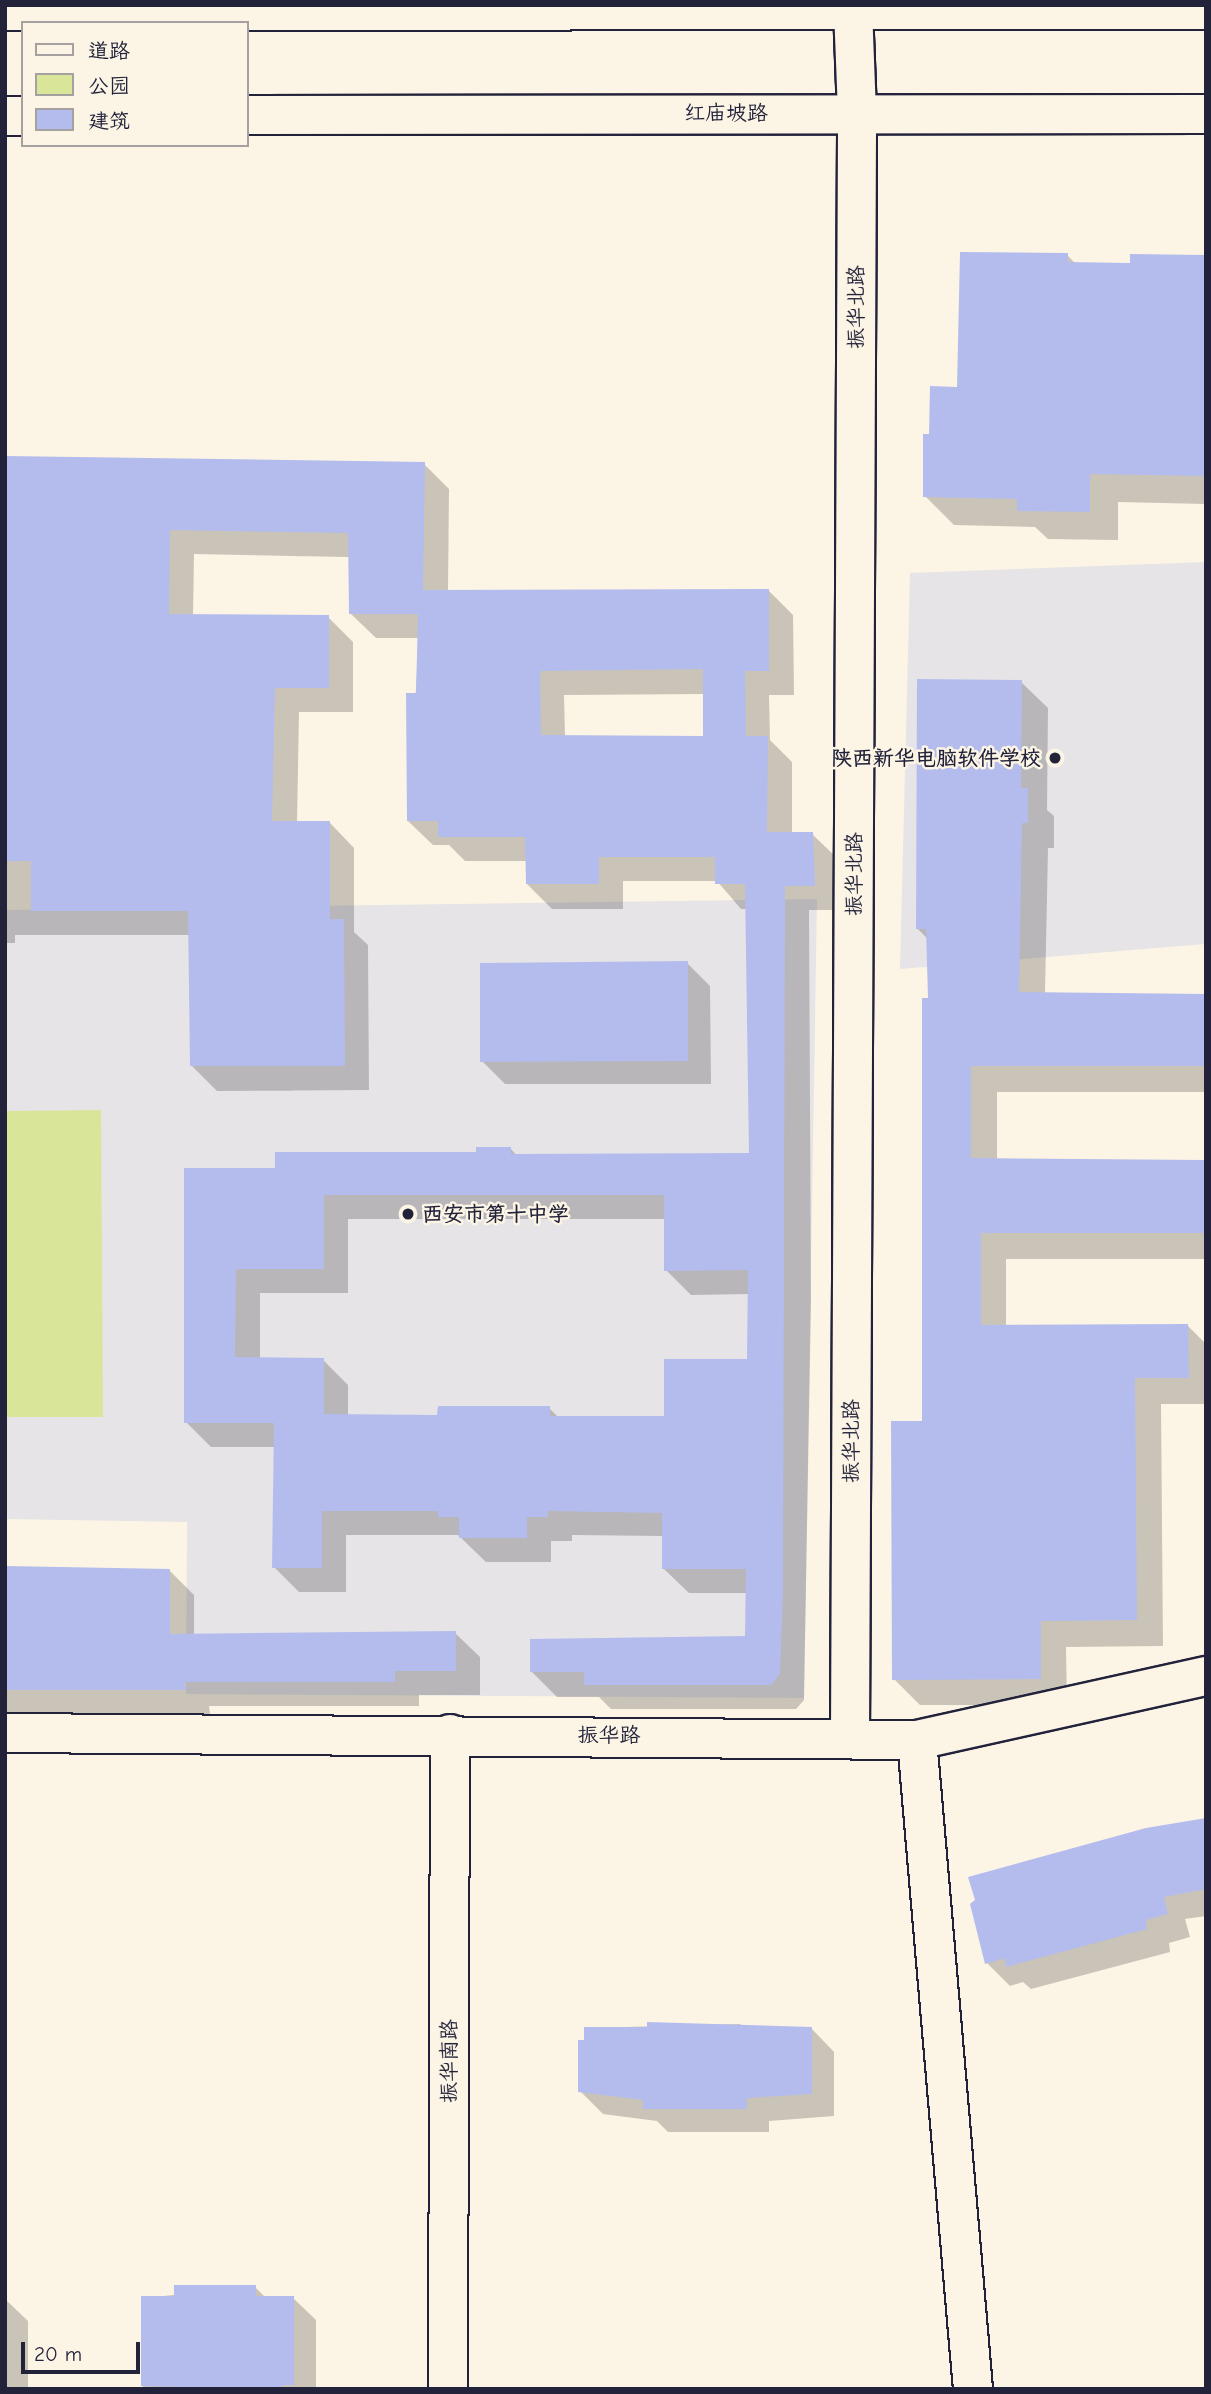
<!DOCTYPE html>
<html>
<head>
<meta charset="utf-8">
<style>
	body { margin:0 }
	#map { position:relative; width:1211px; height:2394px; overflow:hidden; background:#fcf5e5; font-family:"Comic Neue","LXGW WenKai TC",sans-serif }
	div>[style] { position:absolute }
	.built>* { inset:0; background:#e6e4e7 }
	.green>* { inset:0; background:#d9e699 }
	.shadow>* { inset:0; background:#0003 }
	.building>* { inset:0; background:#b4bced }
	.roads { filter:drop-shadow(2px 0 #22223b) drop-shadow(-2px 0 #22223b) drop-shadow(0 2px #22223b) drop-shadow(0 -2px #22223b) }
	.minor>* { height:38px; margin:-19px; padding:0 19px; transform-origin:19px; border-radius:19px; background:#fcf5e5 }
	.tertiary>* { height:38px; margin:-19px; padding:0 19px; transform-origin:19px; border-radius:19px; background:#fcf5e5 }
	.secondary>* { height:38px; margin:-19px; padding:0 19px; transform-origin:19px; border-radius:19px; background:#fcf5e5 }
	.dots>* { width:19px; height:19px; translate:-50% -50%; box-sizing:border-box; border:4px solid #fcf5e5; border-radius:50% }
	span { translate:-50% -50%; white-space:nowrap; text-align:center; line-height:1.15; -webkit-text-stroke:5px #fcf5e5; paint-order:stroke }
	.street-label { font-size:21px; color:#22223b }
	.poi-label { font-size:21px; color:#22223b; font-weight:700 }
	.right { translate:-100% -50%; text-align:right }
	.left { translate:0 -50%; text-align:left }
	.frame { position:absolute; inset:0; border:7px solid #22223b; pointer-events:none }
	.legend { position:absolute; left:21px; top:21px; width:228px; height:126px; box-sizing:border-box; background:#fcf5e5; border:2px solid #a5a1a1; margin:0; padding:9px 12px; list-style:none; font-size:21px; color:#22223b }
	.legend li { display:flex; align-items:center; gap:14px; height:35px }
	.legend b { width:35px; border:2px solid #a5a1a1 }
	.scale { position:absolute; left:21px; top:2342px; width:119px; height:32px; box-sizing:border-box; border:4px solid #22223b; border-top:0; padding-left:9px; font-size:21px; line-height:24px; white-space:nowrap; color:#22223b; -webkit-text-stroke:5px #fcf5e5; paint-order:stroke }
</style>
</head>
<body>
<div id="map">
	<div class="built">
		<i style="clip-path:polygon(1206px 562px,1206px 944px,900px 969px,910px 573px)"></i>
		<i style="clip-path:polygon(817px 899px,804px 1698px,186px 1694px,187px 1522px,5px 1519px,5px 910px)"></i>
	</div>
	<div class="green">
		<i style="clip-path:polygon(101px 1110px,103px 1417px,5px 1417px,5px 1111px)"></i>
	</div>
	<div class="shadow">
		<i style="clip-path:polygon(1067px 255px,1076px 264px,1132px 264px,1206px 257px,1206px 504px,1118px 502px,1118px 540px,1048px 539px,1035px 527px,954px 525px,925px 496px,931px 435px,959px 388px)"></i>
		<i style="clip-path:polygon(evenodd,5px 458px,424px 464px,449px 489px,448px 592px,768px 590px,793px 615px,794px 695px,769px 695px,770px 740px,792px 762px,792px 834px,812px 834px,837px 858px,839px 910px,809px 910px,811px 1301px,804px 1700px,796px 1709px,611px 1709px,599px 1697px,557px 1697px,532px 1672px,747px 1638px,747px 1593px,689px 1593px,664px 1569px,664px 1536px,572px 1535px,572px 1541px,551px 1541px,551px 1562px,486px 1562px,458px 1535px,346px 1535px,346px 1592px,299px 1592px,274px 1567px,275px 1447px,211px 1447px,186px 1422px,186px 1169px,276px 1169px,511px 1149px,517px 1156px,751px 1155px,748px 909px,741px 909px,717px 881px,623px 881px,623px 909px,552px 909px,527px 884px,527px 861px,465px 861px,449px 845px,433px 845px,408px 821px,419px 638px,376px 638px,351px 614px,350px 557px,194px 554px,193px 616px,328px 617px,353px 642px,353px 712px,299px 712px,297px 823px,330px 823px,354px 848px,354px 932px,368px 945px,369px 1090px,217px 1091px,192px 1066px,190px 935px,15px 935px,15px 943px,5px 943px,5px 458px,705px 694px,705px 737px,565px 737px,564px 695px,705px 694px,5px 458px,348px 1219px,666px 1219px,666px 1270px,691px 1295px,750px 1294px,749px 1361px,666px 1418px,559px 1418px,549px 1408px,439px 1417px,348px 1416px,348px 1385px,323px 1360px,260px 1359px,260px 1293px,348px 1293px,348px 1219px)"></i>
		<i style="clip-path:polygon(1021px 682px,1048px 708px,1047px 810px,1054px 816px,1054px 848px,1048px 848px,1045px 994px,1206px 996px,1206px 1092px,997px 1092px,997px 1160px,1206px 1161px,1206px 1259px,1006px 1259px,1006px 1326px,1188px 1326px,1206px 1344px,1206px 1404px,1161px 1404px,1163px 1646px,1066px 1647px,1067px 1705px,920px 1705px,894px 1679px,923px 1423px,929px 1000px,928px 939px,917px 928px)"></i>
		<i style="clip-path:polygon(687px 963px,710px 986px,711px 1084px,505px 1084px,482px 1061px)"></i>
		<i style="clip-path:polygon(5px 1569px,169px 1570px,194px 1595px,194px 1636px,455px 1633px,480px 1657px,480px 1695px,419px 1695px,419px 1706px,209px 1706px,210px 1714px,5px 1714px)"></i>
		<i style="clip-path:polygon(1206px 1820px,1206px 1916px,1185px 1919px,1190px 1937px,1169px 1943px,1170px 1952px,1031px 1989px,1023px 1982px,1010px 1986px,987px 1963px)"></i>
		<i style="clip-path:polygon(740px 2024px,744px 2028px,811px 2028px,834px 2052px,834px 2116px,769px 2121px,769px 2132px,668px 2132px,657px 2121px,603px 2114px,580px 2091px,586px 2028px)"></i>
		<i style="clip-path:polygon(255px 2287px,266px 2298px,293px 2298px,316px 2320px,316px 2389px,143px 2389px,143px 2298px)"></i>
		<i style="clip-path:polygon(5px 2299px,28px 2321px,28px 2389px,5px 2389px)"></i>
	</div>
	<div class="building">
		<i style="clip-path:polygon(960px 252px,1068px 253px,1068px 262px,1130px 263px,1130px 254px,1206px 255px,1206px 476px,1090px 474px,1090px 512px,1017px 511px,1017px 499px,923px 497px,923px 434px,929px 434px,930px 386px,957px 387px)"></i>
		<i style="clip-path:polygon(evenodd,5px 456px,425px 462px,423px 590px,769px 589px,769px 671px,745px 671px,746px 736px,768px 736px,767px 832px,813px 832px,815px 886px,785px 886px,783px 1592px,780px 1674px,771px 1685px,584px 1685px,584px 1672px,530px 1672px,530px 1639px,745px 1636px,746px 1569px,662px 1569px,662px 1513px,548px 1511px,548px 1517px,527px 1517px,527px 1538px,459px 1538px,459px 1517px,438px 1517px,438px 1511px,322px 1511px,322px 1568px,272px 1568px,274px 1423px,184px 1423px,184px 1168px,275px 1168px,275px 1152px,476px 1152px,476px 1147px,511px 1147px,511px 1154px,749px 1153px,745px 884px,715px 884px,715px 857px,599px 857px,599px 884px,526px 884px,525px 837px,438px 837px,438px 821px,407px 821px,406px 693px,416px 693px,418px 614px,349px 614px,348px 533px,170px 530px,169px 614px,329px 615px,329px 688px,275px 688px,272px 821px,330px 821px,330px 919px,344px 919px,345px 1066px,190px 1066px,188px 911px,31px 911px,31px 861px,5px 861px,5px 456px,703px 669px,703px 736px,541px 735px,540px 671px,703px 669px,5px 456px,324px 1195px,664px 1195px,664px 1271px,748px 1270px,747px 1359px,664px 1359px,664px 1416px,550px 1416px,550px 1406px,438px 1406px,437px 1415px,324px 1414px,324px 1358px,235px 1357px,236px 1269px,324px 1269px,324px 1195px)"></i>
		<i style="clip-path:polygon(917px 679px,1022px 680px,1021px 788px,1028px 788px,1028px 823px,1022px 823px,1019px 992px,1206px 994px,1206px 1066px,971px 1066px,971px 1158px,1206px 1160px,1206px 1233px,981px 1233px,981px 1325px,1188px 1324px,1189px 1378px,1135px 1378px,1137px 1620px,1041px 1621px,1041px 1679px,892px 1680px,891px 1421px,922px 1421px,922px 998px,928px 998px,926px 929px,916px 929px)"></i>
		<i style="clip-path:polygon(688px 961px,688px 1061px,480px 1062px,480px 963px)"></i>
		<i style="clip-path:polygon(5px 1566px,170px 1569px,170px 1634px,456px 1631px,456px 1671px,395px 1671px,395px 1682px,185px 1682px,186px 1690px,5px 1690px)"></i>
		<i style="clip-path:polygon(1206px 1818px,1206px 1889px,1164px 1897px,1168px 1914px,1146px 1920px,1147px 1929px,1006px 1967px,1005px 1958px,985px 1964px,970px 1904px,975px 1900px,968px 1877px,1146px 1828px)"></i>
		<i style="clip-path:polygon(647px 2022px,812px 2027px,812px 2094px,747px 2098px,747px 2109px,643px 2109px,643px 2100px,578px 2092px,578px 2040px,584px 2040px,584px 2027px,647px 2027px)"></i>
		<i style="clip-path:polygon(174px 2285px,256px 2285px,256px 2296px,294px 2296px,294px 2385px,282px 2385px,282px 2389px,141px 2386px,141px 2296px,174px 2296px)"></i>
	</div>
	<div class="roads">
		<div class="minor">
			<i style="left:850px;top:1737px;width:1624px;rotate:-89.75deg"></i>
			<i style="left:857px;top:113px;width:103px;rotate:-92.2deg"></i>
			<i style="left:917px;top:1740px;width:651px;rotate:85.07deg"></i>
			<i style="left:448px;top:2389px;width:655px;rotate:-89.83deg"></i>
		</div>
		<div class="tertiary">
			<i style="left:5px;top:1733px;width:912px;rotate:0.44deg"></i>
			<i style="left:917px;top:1740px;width:296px;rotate:-12.5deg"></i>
		</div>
		<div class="secondary">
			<i style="left:5px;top:11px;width:1201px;rotate:-0.05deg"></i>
			<i style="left:247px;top:115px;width:959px;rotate:-0.06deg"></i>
			<i style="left:5px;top:116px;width:18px"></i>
		</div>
	</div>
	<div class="dots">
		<i style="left:1055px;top:758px;background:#22223b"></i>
		<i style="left:408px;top:1214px;background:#22223b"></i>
	</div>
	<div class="street-label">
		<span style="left:726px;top:113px">红庙坡路</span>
		<span style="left:856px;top:307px;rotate:-90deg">振华北路</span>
		<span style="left:854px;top:874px;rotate:-90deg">振华北路</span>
		<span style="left:851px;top:1441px;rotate:-90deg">振华北路</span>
		<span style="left:609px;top:1735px">振华路</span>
		<span style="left:449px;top:2061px;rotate:-90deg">振华南路</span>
	</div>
	<div class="poi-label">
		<span class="right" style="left:1041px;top:758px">陕西新华电脑软件学校</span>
		<span class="left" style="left:422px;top:1214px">西安市第十中学</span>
	</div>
	<div class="frame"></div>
	<ul class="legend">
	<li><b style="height:9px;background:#fcf5e5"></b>道路</li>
	<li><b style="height:19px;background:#d9e699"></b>公园</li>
	<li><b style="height:19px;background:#b4bced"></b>建筑</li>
	</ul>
	<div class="scale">20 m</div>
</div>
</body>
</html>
